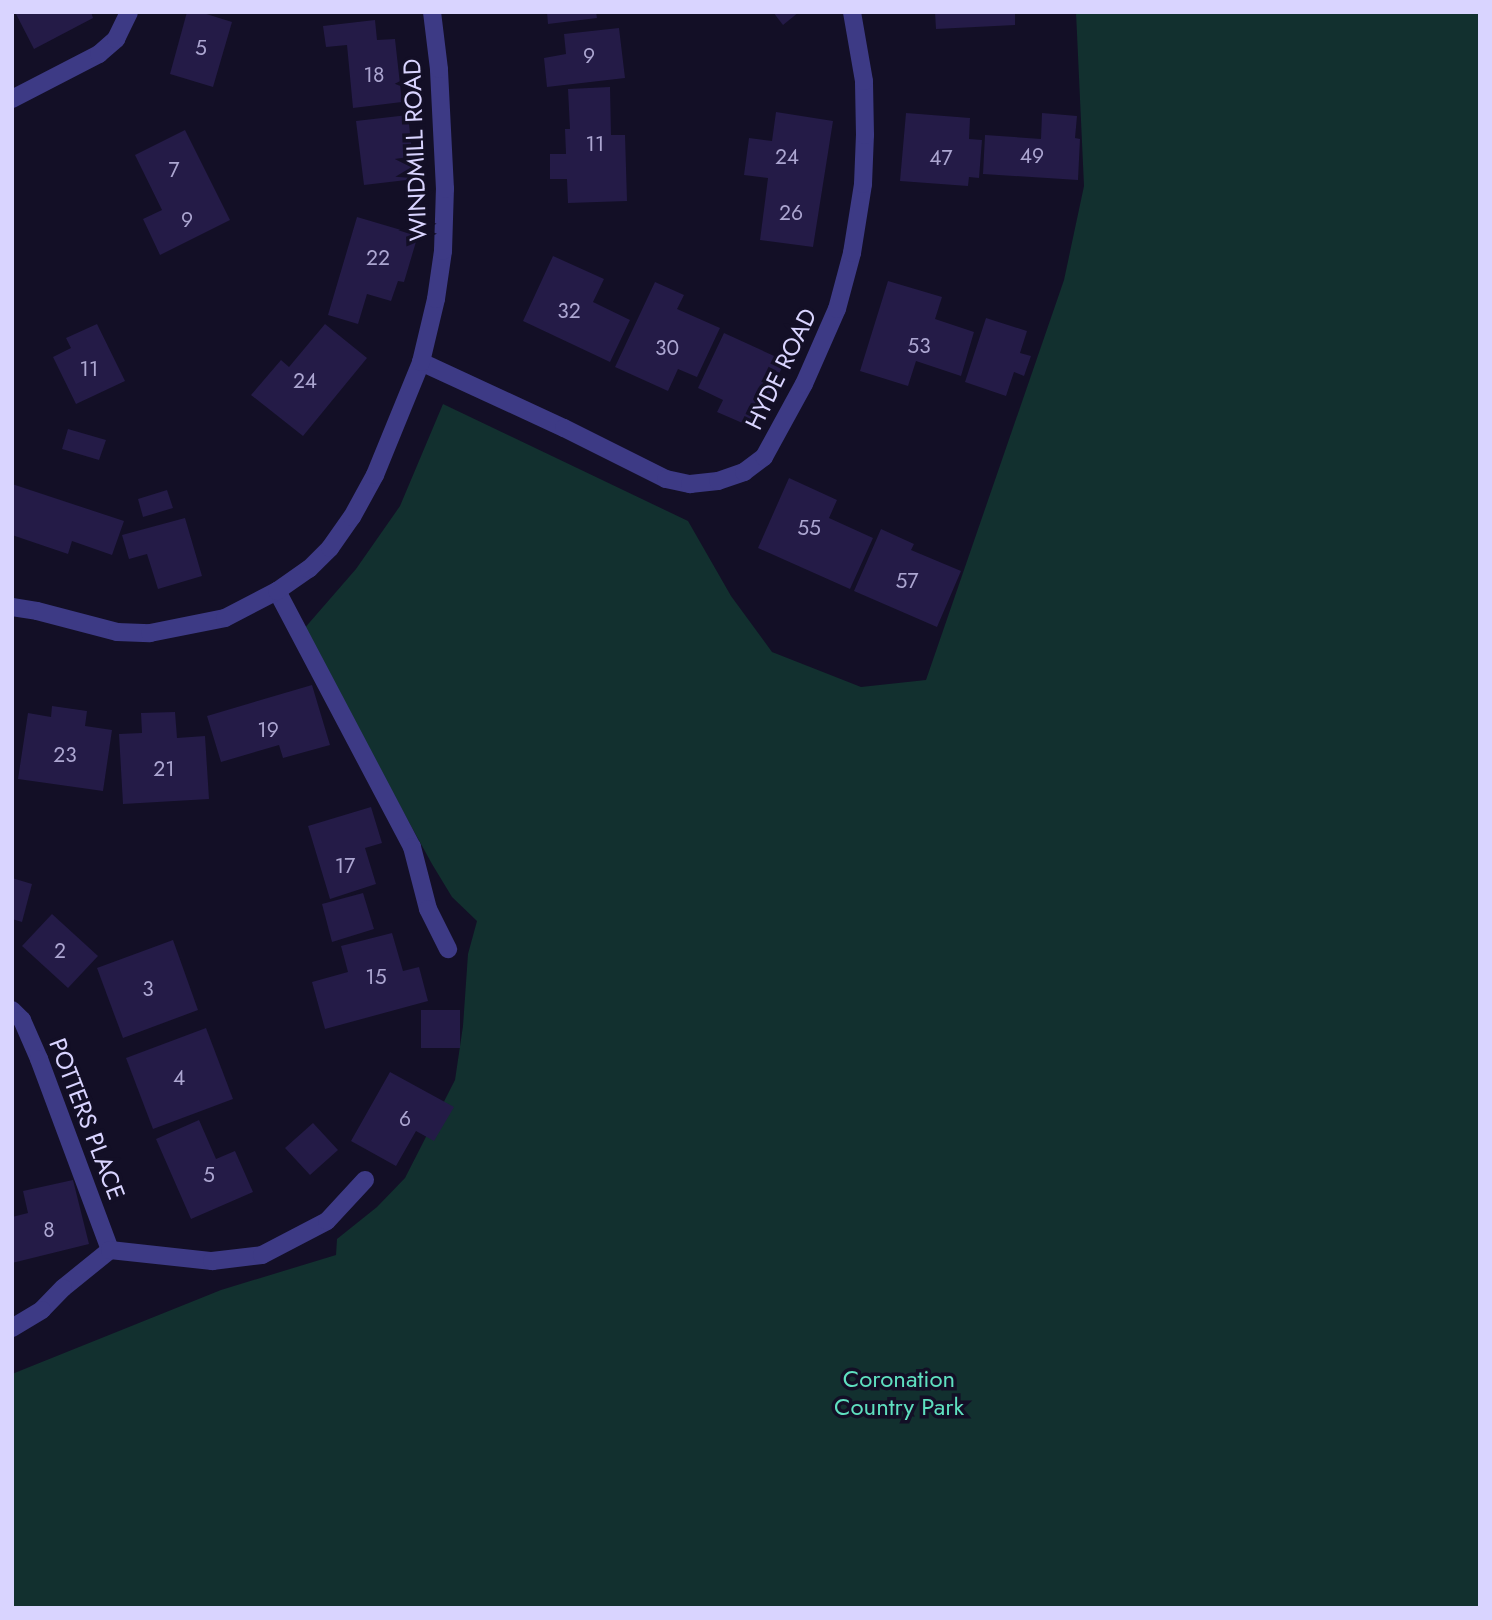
<!DOCTYPE html>
<html>
<head>
<meta charset="utf-8">
<style>
	body { margin:0 }
	#map { position:relative; width:1492px; height:1620px; overflow:hidden; background:#130f26; font-family:Jost,sans-serif }
	div>[style] { position:absolute }
	.green>* { inset:0; background:#12302f }
	.building>* { inset:0; background:#241b47 }
	.minor>* { height:18px; margin:-9px; padding:0 9px; transform-origin:9px; border-radius:9px; background:#3d3a85 }
	span { translate:-50% -50%; white-space:nowrap; text-align:center; line-height:1.15; -webkit-text-stroke:7px #130f26; paint-order:stroke }
	.number-label { font-size:21px; color:#aca6d1 }
	.number-label span { -webkit-text-stroke-width:0 }
	.street-label { font-size:24px; color:#d9d4ff }
	.park-label { font-size:24px; color:#5fe0c0 }
	.frame { position:absolute; inset:0; border:14px solid #d9d4ff; pointer-events:none }
</style>
</head>
<body>
<div id="map">
	<div class="green">
		<i style="clip-path:polygon(1076px 12px,1480px 12px,1480px 1608px,12px 1608px,12px 1374px,221px 1290px,336px 1255px,337px 1239px,377px 1207px,405px 1178px,455px 1080px,463px 1026px,468px 954px,477px 921px,452px 897px,432px 864px,303px 630px,356px 569px,400px 506px,443px 404px,688px 521px,731px 596px,772px 652px,861px 687px,926px 680px,1064px 280px,1084px 186px)"></i>
	</div>
	<div class="building">
		<i style="clip-path:polygon(15px 12px,91px 12px,93px 18px,34px 49px)"></i>
		<i style="clip-path:polygon(187px 12px,200px 12px,232px 22px,213px 87px,170px 74px)"></i>
		<i style="clip-path:polygon(547px 12px,596px 12px,597px 18px,548px 24px)"></i>
		<i style="clip-path:polygon(773px 12px,799px 12px,783px 25px)"></i>
		<i style="clip-path:polygon(935px 12px,1015px 12px,1015px 25px,936px 29px)"></i>
		<i style="clip-path:polygon(375px 20px,377px 40px,395px 39px,402px 102px,353px 108px,347px 45px,326px 47px,323px 26px)"></i>
		<i style="clip-path:polygon(619px 28px,625px 78px,547px 87px,544px 58px,566px 54px,564px 34px)"></i>
		<i style="clip-path:polygon(610px 87px,611px 135px,625px 135px,627px 201px,568px 203px,567px 179px,550px 179px,550px 154px,566px 154px,565px 129px,570px 129px,568px 89px)"></i>
		<i style="clip-path:polygon(776px 112px,833px 121px,813px 247px,760px 240px,768px 178px,744px 175px,749px 138px,772px 141px)"></i>
		<i style="clip-path:polygon(906px 113px,970px 118px,969px 139px,982px 140px,979px 178px,969px 177px,968px 186px,900px 181px)"></i>
		<i style="clip-path:polygon(1042px 113px,1077px 116px,1075px 138px,1080px 139px,1078px 180px,983px 174px,985px 135px,1041px 139px)"></i>
		<i style="clip-path:polygon(408px 115px,415px 179px,364px 185px,356px 121px)"></i>
		<i style="clip-path:polygon(185px 130px,230px 220px,160px 255px,143px 219px,162px 210px,135px 155px)"></i>
		<i style="clip-path:polygon(357px 217px,418px 235px,404px 282px,398px 281px,391px 301px,367px 294px,358px 324px,328px 315px)"></i>
		<i style="clip-path:polygon(553px 256px,604px 279px,593px 302px,630px 320px,610px 362px,523px 321px)"></i>
		<i style="clip-path:polygon(888px 281px,942px 297px,935px 319px,974px 332px,961px 376px,916px 361px,908px 386px,860px 371px)"></i>
		<i style="clip-path:polygon(655px 282px,684px 295px,677px 309px,720px 328px,697px 377px,678px 369px,668px 391px,615px 367px)"></i>
		<i style="clip-path:polygon(986px 318px,1027px 331px,1020px 353px,1031px 356px,1024px 376px,1014px 372px,1006px 396px,965px 382px)"></i>
		<i style="clip-path:polygon(97px 324px,125px 381px,76px 404px,53px 357px,71px 348px,66px 338px)"></i>
		<i style="clip-path:polygon(325px 324px,367px 358px,303px 436px,251px 395px,281px 360px,289px 367px)"></i>
		<i style="clip-path:polygon(724px 333px,785px 361px,754px 428px,717px 412px,723px 400px,698px 388px)"></i>
		<i style="clip-path:polygon(68px 429px,106px 440px,99px 460px,62px 449px)"></i>
		<i style="clip-path:polygon(789px 478px,837px 500px,829px 518px,873px 538px,850px 589px,758px 548px)"></i>
		<i style="clip-path:polygon(12px 484px,124px 521px,112px 555px,72px 541px,68px 554px,12px 535px)"></i>
		<i style="clip-path:polygon(167px 490px,173px 508px,143px 517px,138px 499px)"></i>
		<i style="clip-path:polygon(185px 518px,202px 576px,158px 589px,147px 554px,129px 559px,122px 535px)"></i>
		<i style="clip-path:polygon(881px 529px,914px 544px,911px 550px,961px 571px,937px 627px,854px 591px)"></i>
		<i style="clip-path:polygon(312px 685px,330px 745px,283px 758px,279px 745px,221px 762px,207px 716px)"></i>
		<i style="clip-path:polygon(52px 706px,87px 711px,85px 726px,112px 730px,103px 791px,18px 779px,28px 713px,51px 717px)"></i>
		<i style="clip-path:polygon(175px 712px,177px 738px,205px 736px,209px 799px,123px 804px,119px 734px,142px 733px,141px 713px)"></i>
		<i style="clip-path:polygon(371px 807px,382px 843px,365px 848px,376px 884px,330px 899px,308px 826px)"></i>
		<i style="clip-path:polygon(12px 878px,32px 884px,22px 922px,12px 919px)"></i>
		<i style="clip-path:polygon(363px 893px,374px 929px,332px 942px,322px 904px)"></i>
		<i style="clip-path:polygon(52px 914px,98px 956px,68px 988px,22px 946px)"></i>
		<i style="clip-path:polygon(392px 933px,403px 971px,419px 967px,428px 1001px,325px 1029px,312px 982px,348px 972px,341px 946px)"></i>
		<i style="clip-path:polygon(173px 940px,198px 1010px,123px 1038px,97px 968px)"></i>
		<i style="clip-path:polygon(421px 1010px,460px 1010px,460px 1048px,421px 1048px)"></i>
		<i style="clip-path:polygon(206px 1028px,233px 1099px,153px 1129px,126px 1058px)"></i>
		<i style="clip-path:polygon(390px 1072px,454px 1107px,434px 1141px,416px 1131px,396px 1166px,351px 1141px)"></i>
		<i style="clip-path:polygon(199px 1120px,216px 1159px,235px 1151px,253px 1192px,191px 1219px,156px 1139px)"></i>
		<i style="clip-path:polygon(313px 1123px,338px 1150px,310px 1175px,285px 1148px)"></i>
		<i style="clip-path:polygon(73px 1180px,89px 1244px,12px 1263px,12px 1217px,28px 1213px,23px 1191px)"></i>
	</div>
	<div class="minor">
		<i style="left:12px;top:99px;width:98px;rotate:-27.3deg"></i>
		<i style="left:99px;top:54px;width:23px;rotate:-41deg"></i>
		<i style="left:116px;top:39px;width:30px;rotate:-64deg"></i>
		<i style="left:421px;top:362px;width:157px;rotate:24.8deg"></i>
		<i style="left:564px;top:428px;width:114px;rotate:26.6deg"></i>
		<i style="left:666px;top:479px;width:25px;rotate:12deg"></i>
		<i style="left:690px;top:484px;width:28px;rotate:-6deg"></i>
		<i style="left:718px;top:481px;width:28px;rotate:-19deg"></i>
		<i style="left:744px;top:472px;width:25px;rotate:-37deg"></i>
		<i style="left:764px;top:457px;width:83px;rotate:-61.3deg"></i>
		<i style="left:804px;top:384px;width:82px;rotate:-66.3deg"></i>
		<i style="left:837px;top:309px;width:58px;rotate:-75deg"></i>
		<i style="left:852px;top:253px;width:70px;rotate:-80.9deg"></i>
		<i style="left:863px;top:184px;width:49px;rotate:-87.7deg"></i>
		<i style="left:865px;top:135px;width:54px;rotate:-91.1deg"></i>
		<i style="left:864px;top:81px;width:70px;rotate:-99.9deg"></i>
		<i style="left:277px;top:591px;width:289px;rotate:62.2deg"></i>
		<i style="left:412px;top:847px;width:64px;rotate:75.5deg"></i>
		<i style="left:428px;top:909px;width:45px;rotate:63.4deg"></i>
		<i style="left:12px;top:607px;width:25px;rotate:9deg"></i>
		<i style="left:37px;top:611px;width:83px;rotate:14.7deg"></i>
		<i style="left:117px;top:632px;width:33px;rotate:2deg"></i>
		<i style="left:150px;top:633px;width:76px;rotate:-11.3deg"></i>
		<i style="left:225px;top:618px;width:59px;rotate:-27.4deg"></i>
		<i style="left:277px;top:591px;width:39px;rotate:-35deg"></i>
		<i style="left:309px;top:569px;width:30px;rotate:-45deg"></i>
		<i style="left:330px;top:548px;width:38px;rotate:-55deg"></i>
		<i style="left:352px;top:517px;width:48px;rotate:-61.3deg"></i>
		<i style="left:375px;top:475px;width:122px;rotate:-67.8deg"></i>
		<i style="left:421px;top:362px;width:65px;rotate:-76.6deg"></i>
		<i style="left:436px;top:299px;width:49px;rotate:-81.7deg"></i>
		<i style="left:443px;top:251px;width:62px;rotate:-88.2deg"></i>
		<i style="left:445px;top:189px;width:120px;rotate:-92.9deg"></i>
		<i style="left:439px;top:69px;width:57px;rotate:-97deg"></i>
		<i style="left:12px;top:1010px;width:14px;rotate:45deg"></i>
		<i style="left:22px;top:1020px;width:43px;rotate:66.4deg"></i>
		<i style="left:39px;top:1059px;width:204px;rotate:69.6deg"></i>
		<i style="left:110px;top:1250px;width:60px;rotate:141deg"></i>
		<i style="left:63px;top:1288px;width:30px;rotate:134deg"></i>
		<i style="left:42px;top:1310px;width:35px;rotate:149deg"></i>
		<i style="left:110px;top:1250px;width:103px;rotate:6.2deg"></i>
		<i style="left:212px;top:1261px;width:50px;rotate:-6.8deg"></i>
		<i style="left:262px;top:1255px;width:73px;rotate:-27.6deg"></i>
		<i style="left:327px;top:1221px;width:56px;rotate:-47.2deg"></i>
	</div>
	<div class="number-label">
		<span style="left:201px;top:48px">5</span>
		<span style="left:589px;top:56px">9</span>
		<span style="left:374px;top:75px">18</span>
		<span style="left:595px;top:144px">11</span>
		<span style="left:1032px;top:156px">49</span>
		<span style="left:787px;top:157px">24</span>
		<span style="left:941px;top:158px">47</span>
		<span style="left:174px;top:170px">7</span>
		<span style="left:791px;top:213px">26</span>
		<span style="left:187px;top:220px">9</span>
		<span style="left:378px;top:258px">22</span>
		<span style="left:569px;top:311px">32</span>
		<span style="left:919px;top:346px">53</span>
		<span style="left:667px;top:348px">30</span>
		<span style="left:89px;top:369px">11</span>
		<span style="left:305px;top:381px">24</span>
		<span style="left:809px;top:528px">55</span>
		<span style="left:907px;top:581px">57</span>
		<span style="left:268px;top:730px">19</span>
		<span style="left:65px;top:755px">23</span>
		<span style="left:164px;top:769px">21</span>
		<span style="left:345px;top:866px">17</span>
		<span style="left:60px;top:951px">2</span>
		<span style="left:376px;top:977px">15</span>
		<span style="left:148px;top:989px">3</span>
		<span style="left:179px;top:1078px">4</span>
		<span style="left:405px;top:1119px">6</span>
		<span style="left:209px;top:1175px">5</span>
		<span style="left:49px;top:1230px">8</span>
	</div>
	<div class="street-label">
		<span style="left:415px;top:150px;rotate:-92deg">WINDMILL ROAD</span>
		<span style="left:781px;top:369px;rotate:-64deg">HYDE ROAD</span>
		<span style="left:87px;top:1119px;rotate:69deg">POTTERS PLACE</span>
	</div>
	<div class="park-label">
		<span style="left:899px;top:1393px">Coronation<br>Country Park</span>
	</div>
	<div class="frame"></div>
</div>
</body>
</html>
